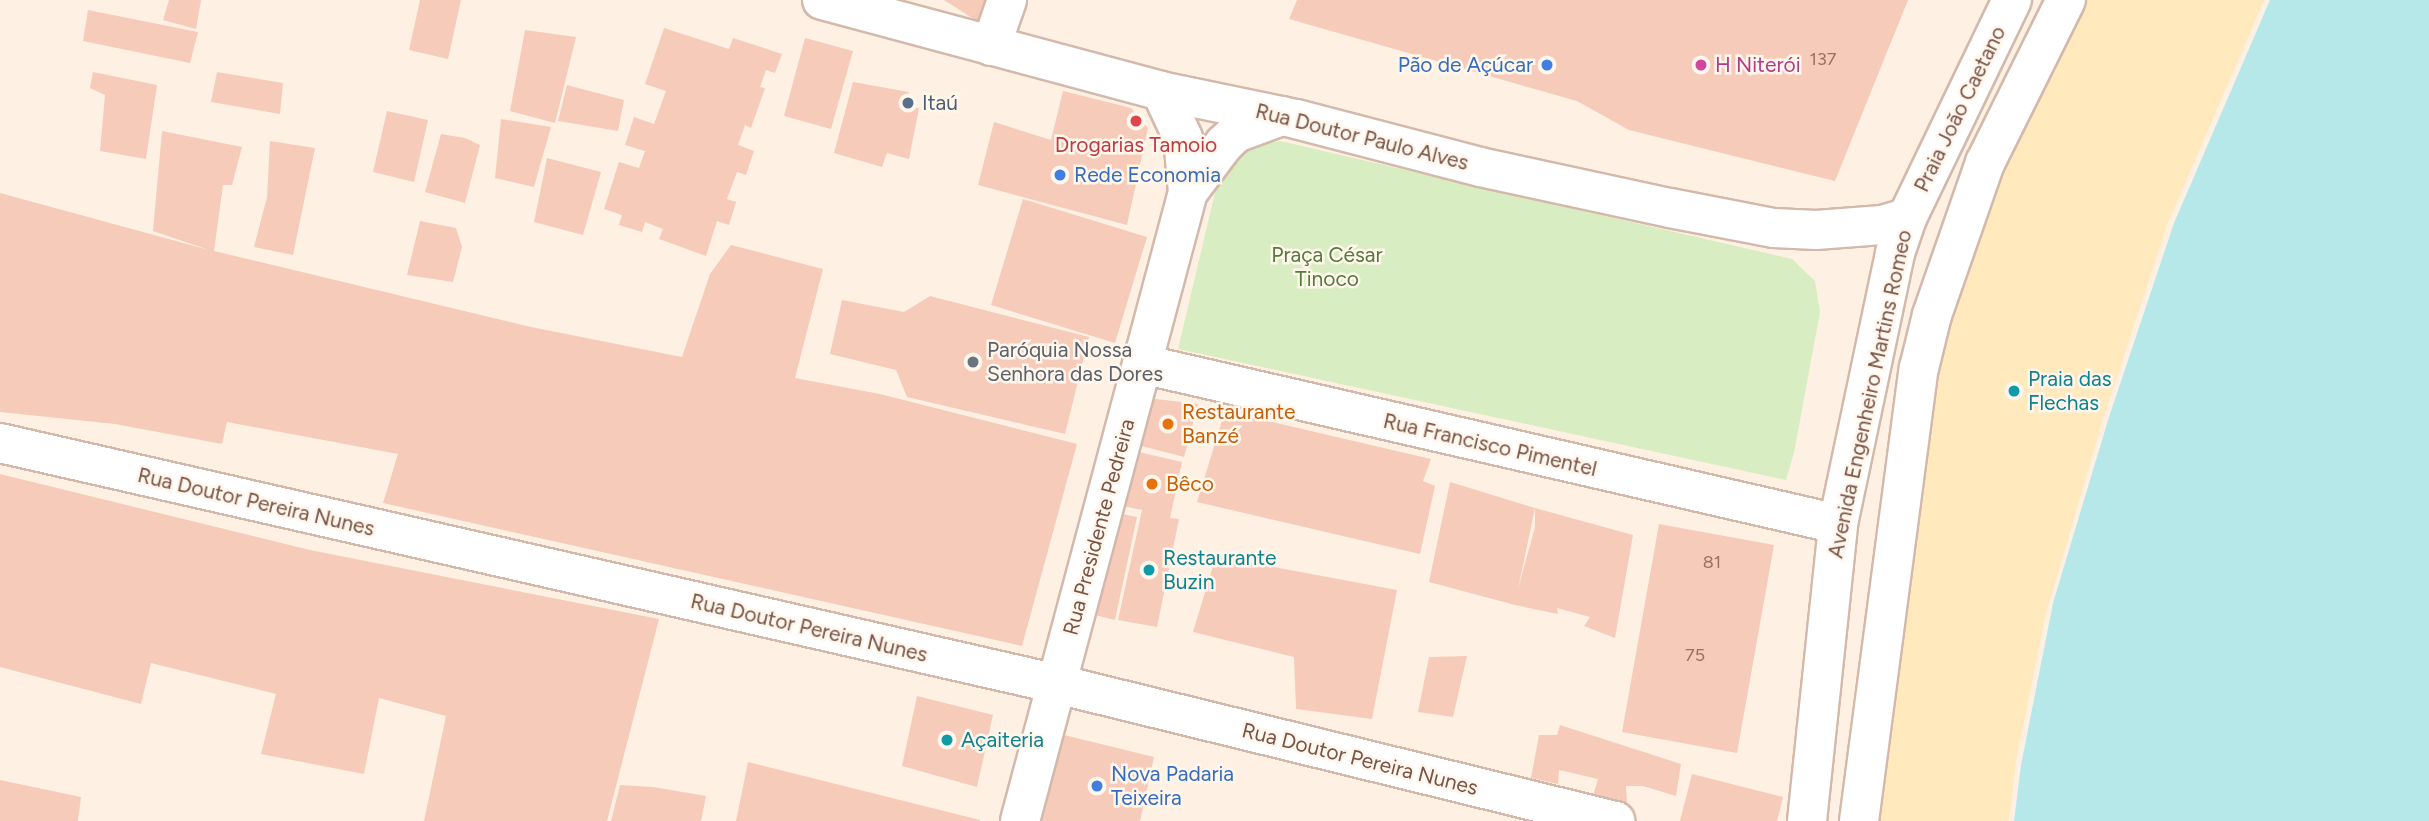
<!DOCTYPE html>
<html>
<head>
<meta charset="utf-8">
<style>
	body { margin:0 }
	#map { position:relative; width:2429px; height:821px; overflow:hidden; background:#fef1e4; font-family:Figtree,sans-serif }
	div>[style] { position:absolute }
	.green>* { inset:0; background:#d8edc1 }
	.sand>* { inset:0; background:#ffe9bd }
	.water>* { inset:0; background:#b6e8ea }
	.building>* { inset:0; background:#f6cbb9 }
	.roads { filter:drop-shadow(2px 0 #d3b9ab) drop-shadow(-2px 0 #d3b9ab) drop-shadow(0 2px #d3b9ab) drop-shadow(0 -2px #d3b9ab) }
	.street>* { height:38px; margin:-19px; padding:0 19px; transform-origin:19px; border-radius:19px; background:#fff }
	.secondary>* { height:38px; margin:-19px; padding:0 19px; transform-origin:19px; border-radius:19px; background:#fff }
	.dots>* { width:19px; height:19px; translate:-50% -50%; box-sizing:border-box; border:4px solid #fff6ec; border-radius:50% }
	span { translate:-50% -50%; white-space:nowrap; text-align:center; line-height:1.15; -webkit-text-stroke:5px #fff6ec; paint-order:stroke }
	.number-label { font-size:18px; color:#987164 }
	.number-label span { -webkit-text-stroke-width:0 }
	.shop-label { font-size:21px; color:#366cbe }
	.right { translate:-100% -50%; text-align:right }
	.left { translate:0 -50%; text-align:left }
	.hotel-label { font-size:21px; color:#b23c85 }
	.service-label { font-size:21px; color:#4e5e75 }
	.street-label { font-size:21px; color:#795347 }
	.health-label { font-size:21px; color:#be3a42 }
	.park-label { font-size:21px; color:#547a3c }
	.worship-label { font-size:21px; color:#5b616d }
	.culture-label { font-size:21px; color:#0d838f }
	.food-label { font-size:21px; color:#c56008 }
</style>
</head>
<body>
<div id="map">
	<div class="green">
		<i style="clip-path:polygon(1280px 141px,1792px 259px,1815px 281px,1820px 312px,1794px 453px,1786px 480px,1178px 349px,1218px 180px,1239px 148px)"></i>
	</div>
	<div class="sand">
		<i style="clip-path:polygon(2066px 0,2264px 0,2168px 223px,2105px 413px,2046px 613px,2016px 761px,2009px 821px,1860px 821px,1919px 368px)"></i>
	</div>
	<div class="water">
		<i style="clip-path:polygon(2270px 0,2429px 0,2429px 821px,2014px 821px,2021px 765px,2053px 603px,2109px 417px,2174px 223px)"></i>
	</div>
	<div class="building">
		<i style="clip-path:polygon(169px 0,201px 0,196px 29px,163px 20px)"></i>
		<i style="clip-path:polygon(420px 0,461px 0,448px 59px,409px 50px)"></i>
		<i style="clip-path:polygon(944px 0,998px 0,988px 28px)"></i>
		<i style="clip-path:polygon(1297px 0,1908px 0,1835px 181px,1629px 130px,1577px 101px,1289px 19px)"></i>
		<i style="clip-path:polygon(88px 10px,198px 32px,190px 63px,83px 41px)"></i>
		<i style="clip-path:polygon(664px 28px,729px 49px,733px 38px,782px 54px,775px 73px,766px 70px,760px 87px,765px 88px,751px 128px,745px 125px,738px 145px,754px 151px,746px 175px,737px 172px,727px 199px,736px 202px,729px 225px,717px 221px,706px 256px,659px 239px,663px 229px,645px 222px,642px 232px,619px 225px,622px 215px,604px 209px,619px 162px,639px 168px,645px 151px,625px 145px,634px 117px,654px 124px,666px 91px,645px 84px)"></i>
		<i style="clip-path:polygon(525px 30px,576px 37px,555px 123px,510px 111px)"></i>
		<i style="clip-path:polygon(805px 38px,853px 51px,831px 129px,784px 116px)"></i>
		<i style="clip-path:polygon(93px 72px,157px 85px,146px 159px,100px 151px,105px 95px,90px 88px)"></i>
		<i style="clip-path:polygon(217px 72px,283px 83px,280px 114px,211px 102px)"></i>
		<i style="clip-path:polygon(853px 82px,909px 92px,906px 106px,919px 108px,909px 159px,887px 153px,882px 167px,834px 153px)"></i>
		<i style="clip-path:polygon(567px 85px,624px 100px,618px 131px,558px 121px)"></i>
		<i style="clip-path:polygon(1063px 91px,1131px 108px,1148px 128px,1127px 225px,978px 185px,994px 122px,1051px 140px)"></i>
		<i style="clip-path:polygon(387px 111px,428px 120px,414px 182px,373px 172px)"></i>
		<i style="clip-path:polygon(501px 119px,551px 127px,534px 187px,495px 178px)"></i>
		<i style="clip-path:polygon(162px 131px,242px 147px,232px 185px,223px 185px,214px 251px,531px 327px,682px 357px,710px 274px,731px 245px,823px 269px,795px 378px,880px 394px,1077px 444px,1022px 646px,383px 503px,398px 454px,227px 422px,222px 444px,115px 424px,0 412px,0 193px,209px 250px,153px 231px)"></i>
		<i style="clip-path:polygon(441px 134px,465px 138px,480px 145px,465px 203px,425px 192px)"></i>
		<i style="clip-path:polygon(270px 141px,315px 148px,293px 255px,254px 247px,267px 197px)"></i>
		<i style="clip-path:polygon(547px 158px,601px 172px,583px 235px,534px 222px)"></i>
		<i style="clip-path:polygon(1023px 199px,1147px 237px,1115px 343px,991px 305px)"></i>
		<i style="clip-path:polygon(420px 221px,456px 228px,462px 247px,453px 282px,407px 275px)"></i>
		<i style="clip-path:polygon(930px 296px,1089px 337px,1065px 434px,907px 397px,896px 370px,830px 354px,842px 300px,904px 312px)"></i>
		<i style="clip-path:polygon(1148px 398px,1198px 404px,1184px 457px,1138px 445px)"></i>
		<i style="clip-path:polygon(1225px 411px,1431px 459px,1423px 481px,1435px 486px,1420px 554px,1197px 502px)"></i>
		<i style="clip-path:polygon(1134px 451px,1182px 462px,1170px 518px,1179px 519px,1157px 627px,1118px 620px,1142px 510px,1123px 506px)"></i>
		<i style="clip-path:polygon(0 474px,310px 550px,659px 619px,607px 821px,424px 821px,446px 716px,379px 698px,364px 774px,261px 754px,276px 694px,151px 663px,141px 704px,0 667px)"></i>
		<i style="clip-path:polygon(1450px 482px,1535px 508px,1518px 589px,1535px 527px,1535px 508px,1633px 535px,1615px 638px,1584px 626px,1590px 617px,1557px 608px,1558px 614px,1515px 605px,1429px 582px)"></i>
		<i style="clip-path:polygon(1113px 512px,1137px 517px,1115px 620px,1090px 614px)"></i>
		<i style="clip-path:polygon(1659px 524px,1774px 545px,1737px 753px,1622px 732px)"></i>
		<i style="clip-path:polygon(1216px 556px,1397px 590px,1372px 719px,1296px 709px,1294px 657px,1193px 632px)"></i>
		<i style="clip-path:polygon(1467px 656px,1453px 717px,1418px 712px,1429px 657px)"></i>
		<i style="clip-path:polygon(917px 696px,993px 715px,977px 787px,902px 766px)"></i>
		<i style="clip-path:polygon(1560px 725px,1681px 764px,1676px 796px,1643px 786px,1626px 786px,1627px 803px,1592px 799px,1598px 779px,1559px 770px,1558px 784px,1531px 778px,1539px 735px,1557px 735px)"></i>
		<i style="clip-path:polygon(1060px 734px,1154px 757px,1140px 821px,1037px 821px)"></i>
		<i style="clip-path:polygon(748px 762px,980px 820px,980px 821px,736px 821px)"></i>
		<i style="clip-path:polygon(1692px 774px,1783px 797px,1777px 821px,1680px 821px)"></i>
		<i style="clip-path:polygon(0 780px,81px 797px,78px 821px,0 821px)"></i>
		<i style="clip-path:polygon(620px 785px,653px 787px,706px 796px,701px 821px,611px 821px)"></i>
	</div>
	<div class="roads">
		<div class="street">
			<i style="left:991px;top:46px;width:49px;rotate:-70.8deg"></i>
			<i style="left:1142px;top:364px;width:714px;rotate:12.95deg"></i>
			<i style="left:0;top:443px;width:1084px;rotate:12.84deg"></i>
			<i style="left:1057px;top:684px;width:575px;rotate:13.79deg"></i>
			<i style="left:1859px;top:821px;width:457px;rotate:-82.5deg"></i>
			<i style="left:1919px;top:368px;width:55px;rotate:-76.2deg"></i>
			<i style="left:1932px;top:315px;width:161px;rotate:-70.8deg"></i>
			<i style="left:1985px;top:163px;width:182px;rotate:-63.6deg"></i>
		</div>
		<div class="secondary">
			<i style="left:822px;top:0;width:351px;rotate:15deg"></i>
			<i style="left:1161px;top:91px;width:138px;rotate:11.7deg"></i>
			<i style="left:1296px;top:119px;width:190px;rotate:14.6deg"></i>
			<i style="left:1480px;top:167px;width:194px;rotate:12.2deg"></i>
			<i style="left:1670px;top:208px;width:106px;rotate:10.9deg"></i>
			<i style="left:1774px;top:228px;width:42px;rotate:2.7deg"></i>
			<i style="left:1816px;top:230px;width:66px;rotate:-4.3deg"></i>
			<i style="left:1882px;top:225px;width:26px;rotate:-16deg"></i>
			<i style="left:1188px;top:192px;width:60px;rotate:-53.1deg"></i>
			<i style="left:1224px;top:144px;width:16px;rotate:-43deg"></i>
			<i style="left:1236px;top:133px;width:49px;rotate:-20.3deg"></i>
			<i style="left:1020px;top:821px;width:651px;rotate:-75.05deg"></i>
			<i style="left:1188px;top:192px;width:54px;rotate:-95.3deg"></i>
			<i style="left:1183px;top:138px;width:52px;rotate:-115.1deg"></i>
			<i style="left:1807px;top:821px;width:299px;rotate:-84deg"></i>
			<i style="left:1838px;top:524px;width:277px;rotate:-78.1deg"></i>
			<i style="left:1895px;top:253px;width:37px;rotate:-71deg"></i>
			<i style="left:1907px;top:218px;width:242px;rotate:-64.3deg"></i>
		</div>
	</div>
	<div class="dots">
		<i style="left:1547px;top:65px;background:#3f7fe0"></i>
		<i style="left:1701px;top:65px;background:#d1479c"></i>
		<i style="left:908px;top:103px;background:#5c6f8a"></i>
		<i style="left:1136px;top:121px;background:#e0444e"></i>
		<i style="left:1060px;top:175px;background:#3f7fe0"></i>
		<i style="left:973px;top:362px;background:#6b7280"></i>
		<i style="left:2014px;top:391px;background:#0f9aa8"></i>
		<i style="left:1168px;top:424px;background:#e8710a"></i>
		<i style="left:1152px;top:484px;background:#e8710a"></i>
		<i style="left:1149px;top:570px;background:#0f9aa8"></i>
		<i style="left:947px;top:740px;background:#0f9aa8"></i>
		<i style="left:1097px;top:786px;background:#3f7fe0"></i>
	</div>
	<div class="number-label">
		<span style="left:1823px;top:59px">137</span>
		<span style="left:1712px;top:562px">81</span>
		<span style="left:1695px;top:655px">75</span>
	</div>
	<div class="shop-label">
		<span class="right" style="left:1533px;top:65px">Pão de Açúcar</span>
		<span class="left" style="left:1074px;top:175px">Rede Economia</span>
		<span class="left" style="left:1111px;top:786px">Nova Padaria<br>Teixeira</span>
	</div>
	<div class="hotel-label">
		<span class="left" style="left:1715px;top:65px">H Niterói</span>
	</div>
	<div class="service-label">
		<span class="left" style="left:922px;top:103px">Itaú</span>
	</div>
	<div class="street-label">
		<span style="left:1960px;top:109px;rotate:-64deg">Praia João Caetano</span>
		<span style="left:1362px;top:137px;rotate:14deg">Rua Doutor Paulo Alves</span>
		<span style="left:1870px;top:394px;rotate:-78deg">Avenida Engenheiro Martins Romeo</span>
		<span style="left:1490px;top:445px;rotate:13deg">Rua Francisco Pimentel</span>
		<span style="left:256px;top:502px;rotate:13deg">Rua Doutor Pereira Nunes</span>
		<span style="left:1099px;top:527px;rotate:-75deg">Rua Presidente Pedreira</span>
		<span style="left:809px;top:628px;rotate:13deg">Rua Doutor Pereira Nunes</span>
		<span style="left:1360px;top:759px;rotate:14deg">Rua Doutor Pereira Nunes</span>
	</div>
	<div class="health-label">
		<span style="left:1136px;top:145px">Drogarias Tamoio</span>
	</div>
	<div class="park-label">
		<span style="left:1327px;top:267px">Praça César<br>Tinoco</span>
	</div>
	<div class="worship-label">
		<span class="left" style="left:987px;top:362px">Paróquia Nossa<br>Senhora das Dores</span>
	</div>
	<div class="culture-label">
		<span class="left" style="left:2028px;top:391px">Praia das<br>Flechas</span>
		<span class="left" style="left:1163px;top:570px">Restaurante<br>Buzin</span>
		<span class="left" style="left:961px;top:740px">Açaiteria</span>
	</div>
	<div class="food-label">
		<span class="left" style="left:1182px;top:424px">Restaurante<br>Banzé</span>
		<span class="left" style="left:1166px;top:484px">Bêco</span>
	</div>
</div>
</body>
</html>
